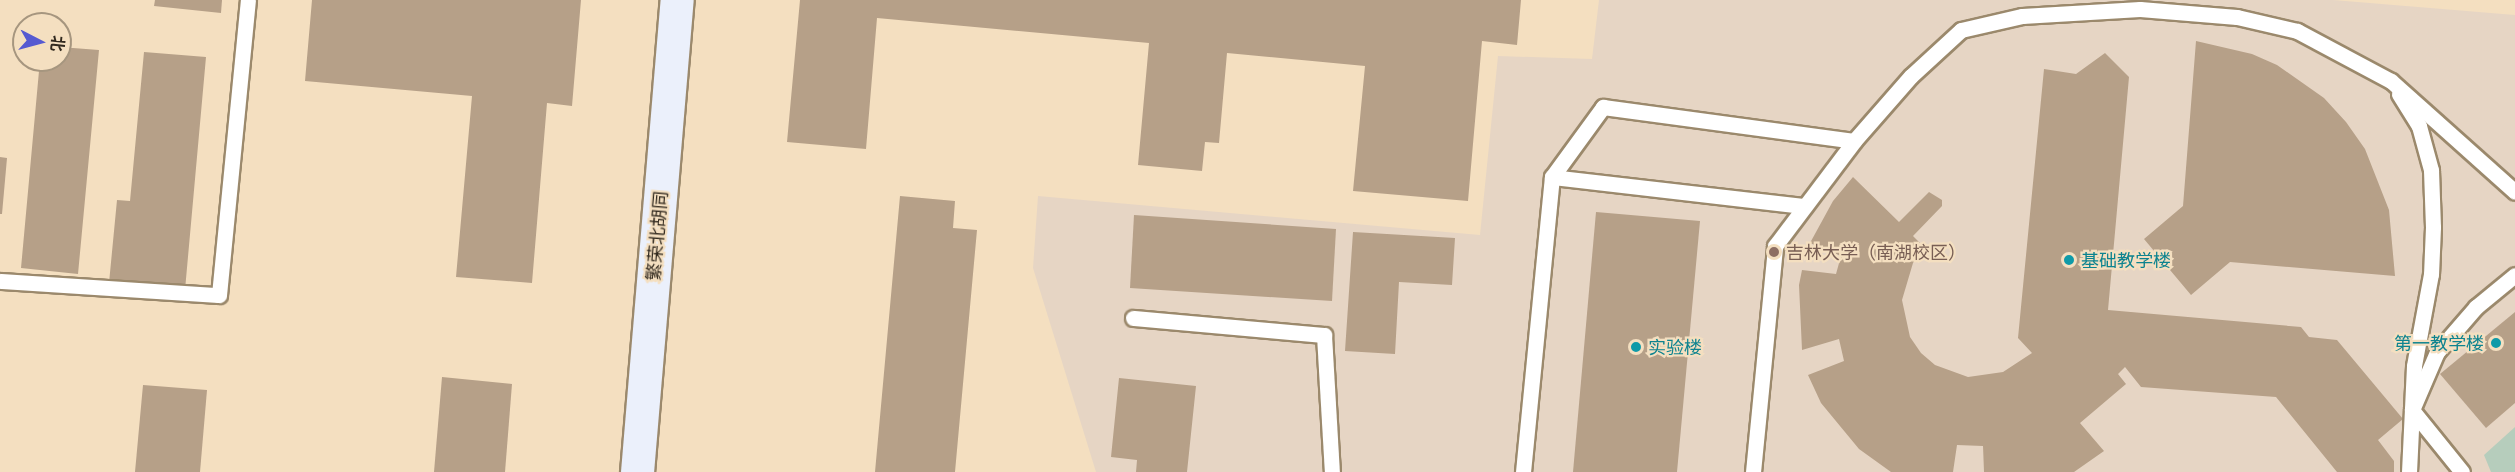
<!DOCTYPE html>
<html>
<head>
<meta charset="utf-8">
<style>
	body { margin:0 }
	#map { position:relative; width:2515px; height:472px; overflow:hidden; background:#f4dfc0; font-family:Manrope,"Noto Sans SC",sans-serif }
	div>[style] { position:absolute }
	.education>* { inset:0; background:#e6d5c4 }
	.green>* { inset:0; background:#b6cdbc }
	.building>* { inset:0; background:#b6a088 }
	.roads { filter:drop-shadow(2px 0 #9b896c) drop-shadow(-2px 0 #9b896c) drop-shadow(0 2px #9b896c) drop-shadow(0 -2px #9b896c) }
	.lane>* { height:15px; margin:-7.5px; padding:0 7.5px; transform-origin:7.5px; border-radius:7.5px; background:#fff }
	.secondary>* { height:33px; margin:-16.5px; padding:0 16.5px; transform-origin:16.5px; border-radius:16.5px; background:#ebf0fb }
	.dots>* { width:16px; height:16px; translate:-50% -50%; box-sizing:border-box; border:3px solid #f4dfc0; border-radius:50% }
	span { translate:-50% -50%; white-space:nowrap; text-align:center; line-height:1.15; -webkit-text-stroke:4.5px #f4dfc0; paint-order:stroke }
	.street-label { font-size:18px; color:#31291e }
	.education-label { font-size:18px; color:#785e54 }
	.left { translate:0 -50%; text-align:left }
	.culture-label { font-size:18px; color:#0d838f }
	.right { translate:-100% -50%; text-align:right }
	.north { position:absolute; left:12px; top:12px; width:60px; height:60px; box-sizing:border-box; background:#f4dfc0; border:2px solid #a6967f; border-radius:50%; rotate:96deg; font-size:16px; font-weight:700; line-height:24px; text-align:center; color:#31291e }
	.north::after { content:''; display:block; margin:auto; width:21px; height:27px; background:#565ad1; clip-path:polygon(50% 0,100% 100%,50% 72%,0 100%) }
</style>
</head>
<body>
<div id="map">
	<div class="education">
		<i style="clip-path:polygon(1599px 0,2333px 0,2515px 15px,2515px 472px,1096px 472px,1033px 268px,1038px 196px,1480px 235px,1498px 56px,1592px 59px)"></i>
	</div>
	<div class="green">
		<i style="clip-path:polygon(2515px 427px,2515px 472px,2491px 472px,2484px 455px)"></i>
	</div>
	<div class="building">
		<i style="clip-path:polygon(155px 0,222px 0,221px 13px,154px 6px)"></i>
		<i style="clip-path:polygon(312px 0,581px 0,572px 106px,547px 103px,532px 283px,456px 277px,472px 96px,305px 81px)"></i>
		<i style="clip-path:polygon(800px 0,1521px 0,1517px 45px,1482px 41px,1468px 201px,1353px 191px,1365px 66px,1227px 53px,1219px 143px,1205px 142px,1202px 171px,1138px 165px,1149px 43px,877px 18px,866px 149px,787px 142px)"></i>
		<i style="clip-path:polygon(2196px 41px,2252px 54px,2277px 65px,2324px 98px,2346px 122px,2365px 149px,2389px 210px,2395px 276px,2230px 262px,2191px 295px,2144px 239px,2183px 206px)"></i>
		<i style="clip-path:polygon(60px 47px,99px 50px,78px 274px,21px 268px,40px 60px,60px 60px)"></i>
		<i style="clip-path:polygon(144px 52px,206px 57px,185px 290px,109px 283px,117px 200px,130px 201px)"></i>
		<i style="clip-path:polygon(2105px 53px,2129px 77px,2108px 310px,2301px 327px,2309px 337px,2337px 340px,2403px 419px,2378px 440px,2394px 461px,2394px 472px,2337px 472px,2276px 397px,2141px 387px,2125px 367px,2118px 374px,2126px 384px,2080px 423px,2104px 451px,2074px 472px,1984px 472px,1983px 446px,1957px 445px,1953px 472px,1891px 472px,1859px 449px,1821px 403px,1808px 375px,1844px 361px,1839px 339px,1802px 350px,1799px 285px,1802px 270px,1836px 274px,1841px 256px,1810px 243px,1833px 201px,1853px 177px,1899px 222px,1929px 192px,1942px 200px,1942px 206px,1913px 236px,1925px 248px,1913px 263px,1902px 300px,1910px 337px,1921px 353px,1935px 365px,1968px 377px,2003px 372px,2032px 353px,2018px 338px,2044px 69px,2076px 74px)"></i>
		<i style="clip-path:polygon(0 157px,7px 158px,2px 214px,0 214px)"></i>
		<i style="clip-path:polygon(900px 196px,955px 201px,953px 228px,977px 230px,955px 472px,875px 472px)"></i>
		<i style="clip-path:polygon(1596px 212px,1700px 221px,1677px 472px,1573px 472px)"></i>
		<i style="clip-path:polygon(1134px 215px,1336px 229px,1332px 301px,1130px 288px)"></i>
		<i style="clip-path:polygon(1353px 232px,1455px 238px,1452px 285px,1399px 282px,1395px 354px,1345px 351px)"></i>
		<i style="clip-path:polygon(2515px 312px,2515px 403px,2486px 428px,2440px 374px)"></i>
		<i style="clip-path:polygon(442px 377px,512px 384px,505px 472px,434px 472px)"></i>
		<i style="clip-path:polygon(1119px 378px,1196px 386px,1187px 472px,1136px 472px,1137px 460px,1111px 457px)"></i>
		<i style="clip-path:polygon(143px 385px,207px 390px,200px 472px,135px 472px)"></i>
	</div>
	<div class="roads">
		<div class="lane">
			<i style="left:2399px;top:94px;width:38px;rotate:58deg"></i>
			<i style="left:2419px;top:126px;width:46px;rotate:74.7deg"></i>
			<i style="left:2431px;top:170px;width:57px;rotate:88deg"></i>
			<i style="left:2433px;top:227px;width:47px;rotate:92.4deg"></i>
			<i style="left:2431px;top:274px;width:94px;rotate:100.5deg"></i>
			<i style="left:2414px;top:366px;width:106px;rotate:92.7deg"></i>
			<i style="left:1552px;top:177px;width:87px;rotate:-53.9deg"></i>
			<i style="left:1603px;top:107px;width:253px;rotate:7.7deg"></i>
			<i style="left:0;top:281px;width:219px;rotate:3.7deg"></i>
			<i style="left:219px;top:295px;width:296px;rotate:-84.4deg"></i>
			<i style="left:1133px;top:318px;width:192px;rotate:5.1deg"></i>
			<i style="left:1324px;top:335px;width:137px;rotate:86.7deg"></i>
			<i style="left:1523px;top:472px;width:296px;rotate:-84.4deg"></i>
			<i style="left:1552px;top:177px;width:254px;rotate:6.6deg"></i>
			<i style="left:1753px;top:472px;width:227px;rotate:-84.4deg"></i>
			<i style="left:1775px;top:246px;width:131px;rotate:-53deg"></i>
			<i style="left:1854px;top:141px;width:86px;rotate:-48.8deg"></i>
			<i style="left:1911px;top:76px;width:68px;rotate:-42.6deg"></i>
			<i style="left:1961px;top:30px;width:63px;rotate:-12.9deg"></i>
			<i style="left:2022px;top:16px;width:118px;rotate:-3.4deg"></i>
			<i style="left:2140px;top:9px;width:97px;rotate:4.7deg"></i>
			<i style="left:2237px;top:17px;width:62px;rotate:13.1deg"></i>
			<i style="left:2297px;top:31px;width:106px;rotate:28deg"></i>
			<i style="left:2391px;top:81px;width:166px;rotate:41.8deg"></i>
			<i style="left:2462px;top:472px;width:80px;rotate:-128.9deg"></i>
			<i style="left:2412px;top:410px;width:63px;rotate:-66.7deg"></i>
			<i style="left:2437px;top:352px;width:60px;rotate:-49.1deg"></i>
			<i style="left:2476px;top:307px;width:50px;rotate:-39.4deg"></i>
		</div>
		<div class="secondary">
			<i style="left:637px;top:472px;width:474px;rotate:-85.2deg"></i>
		</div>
	</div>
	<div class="dots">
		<i style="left:1774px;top:252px;background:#8d6e63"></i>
		<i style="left:2069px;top:260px;background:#0f9aa8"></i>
		<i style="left:2496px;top:343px;background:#0f9aa8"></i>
		<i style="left:1636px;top:347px;background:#0f9aa8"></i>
	</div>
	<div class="street-label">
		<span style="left:657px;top:236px;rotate:-85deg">繁荣北胡同</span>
	</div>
	<div class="education-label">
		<span class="left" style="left:1786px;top:252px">吉林大学（南湖校区）</span>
	</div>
	<div class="culture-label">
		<span class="left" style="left:2081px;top:260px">基础教学楼</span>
		<span class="right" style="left:2484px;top:343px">第一教学楼</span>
		<span class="left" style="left:1648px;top:347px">实验楼</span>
	</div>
	<div class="north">北</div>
</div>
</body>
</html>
